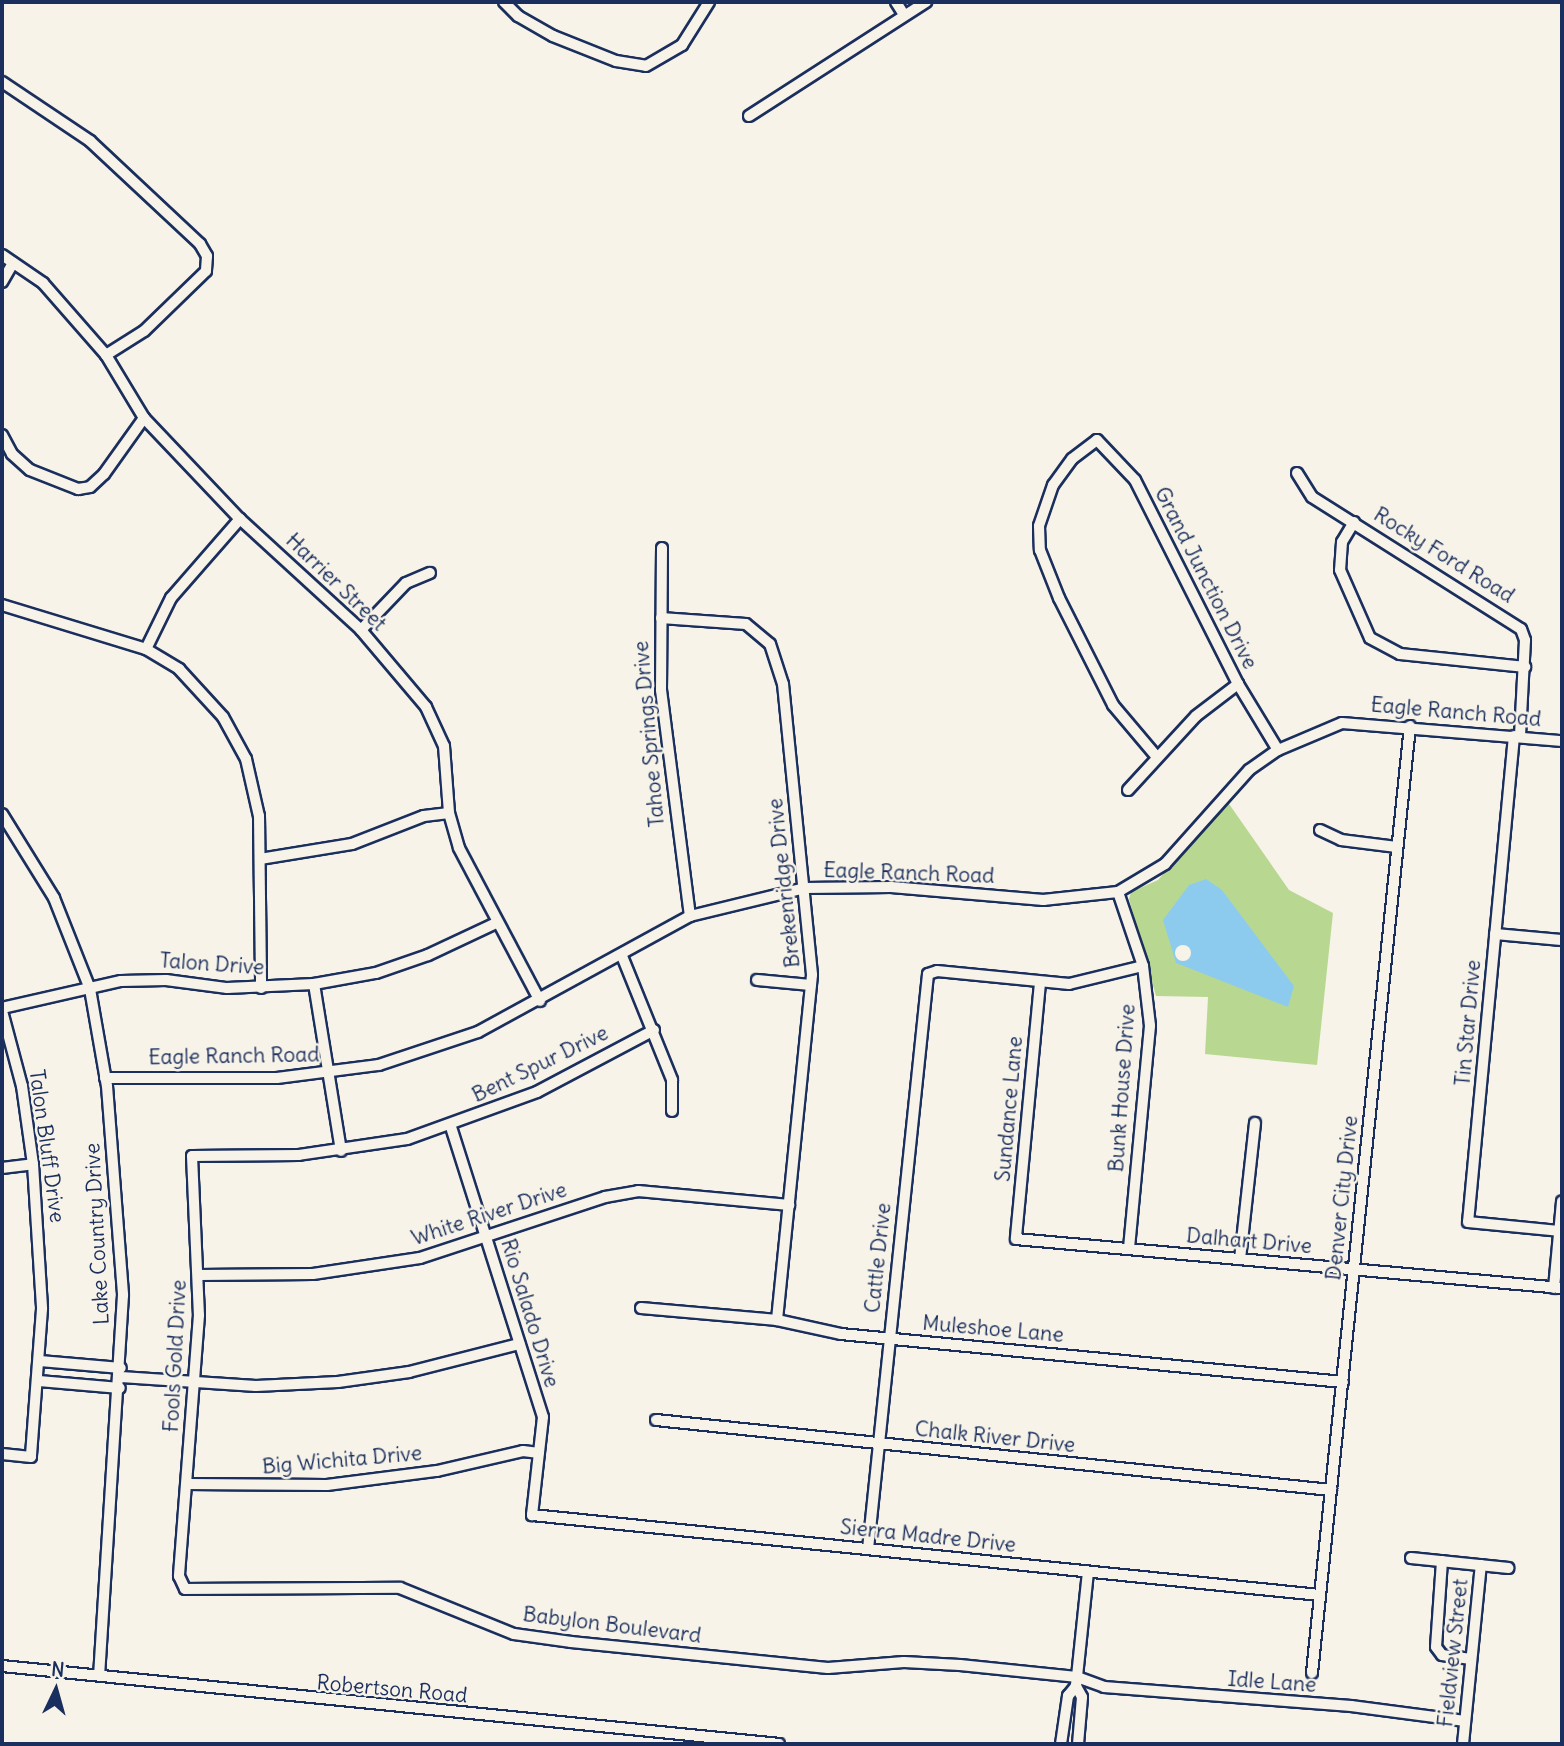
<!DOCTYPE html>
<html>
<head>
<meta charset="utf-8">
<style>
	body { margin:0 }
	#map { position:relative; width:1564px; height:1746px; overflow:hidden; background:#f7f3e8; font-family:Delius,sans-serif }
	div>[style] { position:absolute }
	.green>* { inset:0; background:#b8d891 }
	.water>* { inset:0; background:#8dcbee }
	.pier>* { inset:0; background:#f7f3e8 }
	.round { border-radius:50% }
	.roads { filter:drop-shadow(2px 0 #1b2f5e) drop-shadow(-2px 0 #1b2f5e) drop-shadow(0 2px #1b2f5e) drop-shadow(0 -2px #1b2f5e) }
	.minor>* { height:10px; margin:-5px; padding:0 5px; transform-origin:5px; border-radius:5px; background:#f7f3e8 }
	span { translate:-50% -50%; white-space:nowrap; text-align:center; line-height:1.15; -webkit-text-stroke:5px #f7f3e8; paint-order:stroke }
	.street-label { font-size:21px; color:#1b2f5e }
	.frame { position:absolute; inset:0; border:4px solid #1b2f5e; pointer-events:none }
	.north { position:absolute; left:21px; top:1655px; width:70px; height:70px; -webkit-text-stroke:5px #f7f3e8; paint-order:stroke; rotate:5deg; font-size:19px; font-weight:700; line-height:28px; text-align:center; color:#1b2f5e }
	.north::after { content:''; display:block; margin:auto; width:24px; height:32px; background:#1b2f5e; clip-path:polygon(50% 0,100% 100%,50% 72%,0 100%) }
</style>
</head>
<body>
<div id="map">
	<div class="green">
		<i style="clip-path:polygon(1227px 801px,1289px 890px,1333px 913px,1317px 1065px,1205px 1054px,1208px 997px,1156px 996px,1129px 899px,1131px 892px,1158px 880px)"></i>
	</div>
	<div class="water">
		<i style="clip-path:polygon(1206px 879px,1222px 890px,1294px 986px,1288px 1007px,1176px 963px,1163px 920px,1189px 885px)"></i>
	</div>
	<div class="pier">
		<i class="round" style="left:1175px;top:945px;width:16px;height:16px"></i>
	</div>
	<div class="roads">
		<div class="minor">
			<i style="left:504px;top:2px;width:20px;rotate:45deg"></i>
			<i style="left:518px;top:16px;width:40px;rotate:29.7deg"></i>
			<i style="left:553px;top:36px;width:68px;rotate:21.6deg"></i>
			<i style="left:616px;top:61px;width:30px;rotate:9deg"></i>
			<i style="left:646px;top:66px;width:42px;rotate:-30.3deg"></i>
			<i style="left:682px;top:45px;width:51px;rotate:-57.9deg"></i>
			<i style="left:896px;top:2px;width:15px;rotate:58deg"></i>
			<i style="left:2px;top:82px;width:106px;rotate:33.8deg"></i>
			<i style="left:90px;top:141px;width:151px;rotate:43.1deg"></i>
			<i style="left:200px;top:244px;width:14px;rotate:60deg"></i>
			<i style="left:207px;top:256px;width:15px;rotate:94deg"></i>
			<i style="left:206px;top:271px;width:86px;rotate:135.9deg"></i>
			<i style="left:144px;top:331px;width:45px;rotate:147.7deg"></i>
			<i style="left:749px;top:116px;width:211px;rotate:-32.8deg"></i>
			<i style="left:2px;top:255px;width:50px;rotate:34.3deg"></i>
			<i style="left:43px;top:283px;width:96px;rotate:48.8deg"></i>
			<i style="left:106px;top:355px;width:74px;rotate:58.9deg"></i>
			<i style="left:144px;top:418px;width:139px;rotate:46.5deg"></i>
			<i style="left:240px;top:519px;width:164px;rotate:42.5deg"></i>
			<i style="left:361px;top:630px;width:101px;rotate:49.8deg"></i>
			<i style="left:426px;top:707px;width:43px;rotate:65.2deg"></i>
			<i style="left:444px;top:746px;width:67px;rotate:85.7deg"></i>
			<i style="left:449px;top:813px;width:36px;rotate:74deg"></i>
			<i style="left:459px;top:848px;width:173px;rotate:62.1deg"></i>
			<i style="left:2px;top:282px;width:22px;rotate:-60deg"></i>
			<i style="left:2px;top:435px;width:21px;rotate:62deg"></i>
			<i style="left:12px;top:454px;width:24px;rotate:42deg"></i>
			<i style="left:30px;top:470px;width:52px;rotate:21.6deg"></i>
			<i style="left:78px;top:489px;width:12px;rotate:-9deg"></i>
			<i style="left:90px;top:487px;width:19px;rotate:-43deg"></i>
			<i style="left:104px;top:474px;width:69px;rotate:-54.5deg"></i>
			<i style="left:1097px;top:440px;width:31px;rotate:143deg"></i>
			<i style="left:1072px;top:459px;width:32px;rotate:126deg"></i>
			<i style="left:1053px;top:485px;width:43px;rotate:108.9deg"></i>
			<i style="left:1039px;top:526px;width:24px;rotate:88deg"></i>
			<i style="left:1040px;top:550px;width:52px;rotate:68.4deg"></i>
			<i style="left:1059px;top:598px;width:120px;rotate:63.2deg"></i>
			<i style="left:1113px;top:705px;width:68px;rotate:49.8deg"></i>
			<i style="left:1097px;top:440px;width:55px;rotate:46.5deg"></i>
			<i style="left:1135px;top:480px;width:229px;rotate:63.2deg"></i>
			<i style="left:1238px;top:684px;width:77px;rotate:58.8deg"></i>
			<i style="left:1297px;top:473px;width:28px;rotate:58deg"></i>
			<i style="left:1312px;top:497px;width:247px;rotate:32.3deg"></i>
			<i style="left:1521px;top:629px;width:12px;rotate:70deg"></i>
			<i style="left:1525px;top:640px;width:97px;rotate:93deg"></i>
			<i style="left:1354px;top:522px;width:23px;rotate:121deg"></i>
			<i style="left:1342px;top:542px;width:28px;rotate:94deg"></i>
			<i style="left:1340px;top:570px;width:74px;rotate:66.2deg"></i>
			<i style="left:1370px;top:638px;width:34px;rotate:28deg"></i>
			<i style="left:1400px;top:654px;width:126px;rotate:5.9deg"></i>
			<i style="left:662px;top:548px;width:142px;rotate:90.4deg"></i>
			<i style="left:661px;top:690px;width:228px;rotate:82.7deg"></i>
			<i style="left:2px;top:605px;width:151px;rotate:17deg"></i>
			<i style="left:146px;top:649px;width:39px;rotate:31deg"></i>
			<i style="left:179px;top:669px;width:65px;rotate:47.5deg"></i>
			<i style="left:223px;top:717px;width:48px;rotate:61.3deg"></i>
			<i style="left:246px;top:759px;width:58px;rotate:77.2deg"></i>
			<i style="left:259px;top:816px;width:172px;rotate:89.3deg"></i>
			<i style="left:661px;top:618px;width:85px;rotate:4deg"></i>
			<i style="left:746px;top:624px;width:31px;rotate:40deg"></i>
			<i style="left:770px;top:644px;width:42px;rotate:72deg"></i>
			<i style="left:783px;top:684px;width:292px;rotate:84.3deg"></i>
			<i style="left:812px;top:975px;width:347px;rotate:95.8deg"></i>
			<i style="left:361px;top:630px;width:65px;rotate:-46.2deg"></i>
			<i style="left:406px;top:583px;width:26px;rotate:-23deg"></i>
			<i style="left:146px;top:649px;width:57px;rotate:-63.9deg"></i>
			<i style="left:171px;top:598px;width:105px;rotate:-48.9deg"></i>
			<i style="left:1514px;top:736px;width:488px;rotate:95.4deg"></i>
			<i style="left:1468px;top:1222px;width:91px;rotate:5.6deg"></i>
			<i style="left:1128px;top:790px;width:100px;rotate:-47.4deg"></i>
			<i style="left:1196px;top:716px;width:53px;rotate:-37.3deg"></i>
			<i style="left:2px;top:814px;width:99px;rotate:58.2deg"></i>
			<i style="left:54px;top:898px;width:98px;rotate:68.4deg"></i>
			<i style="left:90px;top:989px;width:98px;rotate:80.1deg"></i>
			<i style="left:107px;top:1086px;width:210px;rotate:85.6deg"></i>
			<i style="left:123px;top:1295px;width:381px;rotate:93.6deg"></i>
			<i style="left:1320px;top:830px;width:23px;rotate:25deg"></i>
			<i style="left:1341px;top:840px;width:56px;rotate:7.1deg"></i>
			<i style="left:260px;top:859px;width:93px;rotate:-9.3deg"></i>
			<i style="left:352px;top:844px;width:77px;rotate:-21.3deg"></i>
			<i style="left:424px;top:816px;width:25px;rotate:-7deg"></i>
			<i style="left:1118px;top:892px;width:78px;rotate:71.3deg"></i>
			<i style="left:1143px;top:966px;width:60px;rotate:83.3deg"></i>
			<i style="left:1150px;top:1026px;width:224px;rotate:95.4deg"></i>
			<i style="left:1495px;top:934px;width:67px;rotate:5.1deg"></i>
			<i style="left:622px;top:956px;width:134px;rotate:68deg"></i>
			<i style="left:672px;top:1080px;width:31px;rotate:90deg"></i>
			<i style="left:757px;top:980px;width:54px;rotate:5.3deg"></i>
			<i style="left:1040px;top:983px;width:257px;rotate:95.4deg"></i>
			<i style="left:1016px;top:1239px;width:548px;rotate:5.13deg"></i>
			<i style="left:314px;top:984px;width:169px;rotate:80.8deg"></i>
			<i style="left:2px;top:1008px;width:122px;rotate:-12.8deg"></i>
			<i style="left:121px;top:981px;width:45px;rotate:-1.3deg"></i>
			<i style="left:166px;top:980px;width:62px;rotate:7.5deg"></i>
			<i style="left:227px;top:988px;width:87px;rotate:-2.6deg"></i>
			<i style="left:314px;top:984px;width:63px;rotate:-10.1deg"></i>
			<i style="left:376px;top:973px;width:55px;rotate:-19.1deg"></i>
			<i style="left:428px;top:955px;width:75px;rotate:-25.2deg"></i>
			<i style="left:2px;top:1011px;width:78px;rotate:75.1deg"></i>
			<i style="left:22px;top:1086px;width:79px;rotate:82deg"></i>
			<i style="left:33px;top:1164px;width:145px;rotate:86.4deg"></i>
			<i style="left:42px;top:1309px;width:148px;rotate:94.3deg"></i>
			<i style="left:31px;top:1457px;width:29px;rotate:-174deg"></i>
			<i style="left:654px;top:1030px;width:132px;rotate:152.1deg"></i>
			<i style="left:537px;top:1092px;width:138px;rotate:160.1deg"></i>
			<i style="left:407px;top:1139px;width:109px;rotate:171.6deg"></i>
			<i style="left:299px;top:1155px;width:107px;rotate:179.5deg"></i>
			<i style="left:192px;top:1156px;width:159px;rotate:87.5deg"></i>
			<i style="left:199px;top:1315px;width:262px;rotate:94.4deg"></i>
			<i style="left:179px;top:1576px;width:14px;rotate:65deg"></i>
			<i style="left:185px;top:1589px;width:215px;rotate:-0.3deg"></i>
			<i style="left:400px;top:1588px;width:123px;rotate:22deg"></i>
			<i style="left:514px;top:1634px;width:58px;rotate:8deg"></i>
			<i style="left:571px;top:1642px;width:258px;rotate:5.8deg"></i>
			<i style="left:828px;top:1668px;width:76px;rotate:-4.5deg"></i>
			<i style="left:904px;top:1662px;width:56px;rotate:3.1deg"></i>
			<i style="left:960px;top:1665px;width:118px;rotate:5.9deg"></i>
			<i style="left:1077px;top:1677px;width:29px;rotate:20deg"></i>
			<i style="left:1104px;top:1687px;width:248px;rotate:4.4deg"></i>
			<i style="left:1351px;top:1706px;width:115px;rotate:7.5deg"></i>
			<i style="left:105px;top:1078px;width:172px"></i>
			<i style="left:277px;top:1078px;width:103px;rotate:-7.3deg"></i>
			<i style="left:379px;top:1065px;width:104px;rotate:-18.4deg"></i>
			<i style="left:478px;top:1032px;width:242px;rotate:-28.7deg"></i>
			<i style="left:690px;top:916px;width:118px;rotate:-13.7deg"></i>
			<i style="left:805px;top:888px;width:86px;rotate:-0.7deg"></i>
			<i style="left:891px;top:887px;width:153px;rotate:4.9deg"></i>
			<i style="left:1043px;top:900px;width:75px;rotate:-6.1deg"></i>
			<i style="left:1118px;top:892px;width:55px;rotate:-30.8deg"></i>
			<i style="left:1165px;top:864px;width:126px;rotate:-48.2deg"></i>
			<i style="left:1249px;top:770px;width:35px;rotate:-35deg"></i>
			<i style="left:1278px;top:750px;width:69px;rotate:-22.9deg"></i>
			<i style="left:1342px;top:723px;width:221px;rotate:4.7deg"></i>
			<i style="left:451px;top:1127px;width:304px;rotate:72.4deg"></i>
			<i style="left:543px;top:1417px;width:99px;rotate:96.4deg"></i>
			<i style="left:532px;top:1515px;width:791px;rotate:5.8deg"></i>
			<i style="left:2px;top:1168px;width:31px;rotate:-7deg"></i>
			<i style="left:1240px;top:1259px;width:137px;rotate:-83.7deg"></i>
			<i style="left:199px;top:1275px;width:114px;rotate:-0.5deg"></i>
			<i style="left:313px;top:1274px;width:108px;rotate:-8.5deg"></i>
			<i style="left:420px;top:1258px;width:195px;rotate:-18.2deg"></i>
			<i style="left:605px;top:1197px;width:34px;rotate:-10deg"></i>
			<i style="left:638px;top:1191px;width:152px;rotate:5.3deg"></i>
			<i style="left:1554px;top:1288px;width:87px;rotate:-84.7deg"></i>
			<i style="left:641px;top:1308px;width:137px;rotate:5deg"></i>
			<i style="left:777px;top:1320px;width:66px;rotate:12.3deg"></i>
			<i style="left:841px;top:1334px;width:504px;rotate:5.46deg"></i>
			<i style="left:40px;top:1361px;width:81px;rotate:4.9deg"></i>
			<i style="left:121px;top:1377px;width:135px;rotate:3.8deg"></i>
			<i style="left:256px;top:1386px;width:82px;rotate:-2.8deg"></i>
			<i style="left:338px;top:1382px;width:72px;rotate:-8deg"></i>
			<i style="left:409px;top:1372px;width:114px;rotate:-14.3deg"></i>
			<i style="left:39px;top:1381px;width:81px;rotate:4.9deg"></i>
			<i style="left:656px;top:1420px;width:679px;rotate:5.92deg"></i>
			<i style="left:187px;top:1484px;width:140px;rotate:0.4deg"></i>
			<i style="left:327px;top:1485px;width:111px;rotate:-7.3deg"></i>
			<i style="left:437px;top:1471px;width:88px;rotate:-13.1deg"></i>
			<i style="left:523px;top:1451px;width:16px;rotate:7deg"></i>
			<i style="left:868px;top:1549px;width:578px;rotate:-84.04deg"></i>
			<i style="left:928px;top:974px;width:9px;rotate:-18deg"></i>
			<i style="left:937px;top:971px;width:133px;rotate:5.6deg"></i>
			<i style="left:1069px;top:984px;width:76px;rotate:-13.7deg"></i>
			<i style="left:1411px;top:1558px;width:98px;rotate:5.9deg"></i>
			<i style="left:1442px;top:1561px;width:86px;rotate:94deg"></i>
			<i style="left:1436px;top:1647px;width:10px;rotate:53deg"></i>
			<i style="left:1442px;top:1655px;width:29px;rotate:8deg"></i>
			<i style="left:2px;top:1666px;width:781px;rotate:5.73deg"></i>
			<i style="left:1312px;top:1673px;width:952px;rotate:-84.09deg"></i>
			<i style="left:1061px;top:1744px;width:49px;rotate:-81.7deg"></i>
			<i style="left:1068px;top:1696px;width:13px;rotate:-51deg"></i>
			<i style="left:1078px;top:1744px;width:47px;rotate:-85.1deg"></i>
			<i style="left:1082px;top:1697px;width:13px;rotate:-119deg"></i>
			<i style="left:1076px;top:1686px;width:115px;rotate:-84deg"></i>
			<i style="left:1463px;top:1744px;width:180px;rotate:-84.3deg"></i>
		</div>
	</div>
	<div class="street-label">
		<span style="left:1444px;top:555px;rotate:32deg">Rocky Ford Road</span>
		<span style="left:1206px;top:578px;rotate:63deg">Grand Junction Drive</span>
		<span style="left:336px;top:582px;rotate:44deg">Harrier Street</span>
		<span style="left:1456px;top:712px;rotate:5deg">Eagle Ranch Road</span>
		<span style="left:649px;top:734px;rotate:-95deg">Tahoe Springs Drive</span>
		<span style="left:909px;top:873px;rotate:2deg">Eagle Ranch Road</span>
		<span style="left:784px;top:883px;rotate:-96deg">Brekenridge Drive</span>
		<span style="left:212px;top:964px;rotate:4deg">Talon Drive</span>
		<span style="left:1468px;top:1023px;rotate:-85deg">Tin Star Drive</span>
		<span style="left:234px;top:1056px;rotate:-1deg">Eagle Ranch Road</span>
		<span style="left:540px;top:1064px;rotate:-26deg">Bent Spur Drive</span>
		<span style="left:1122px;top:1088px;rotate:-86deg">Bunk House Drive</span>
		<span style="left:1009px;top:1109px;rotate:-85deg">Sundance Lane</span>
		<span style="left:47px;top:1146px;rotate:82deg">Talon Bluff Drive</span>
		<span style="left:1342px;top:1198px;rotate:-84deg">Denver City Drive</span>
		<span style="left:489px;top:1214px;rotate:-18deg">White River Drive</span>
		<span style="left:97px;top:1234px;rotate:-93deg">Lake Country Drive</span>
		<span style="left:1249px;top:1241px;rotate:5deg">Dalhart Drive</span>
		<span style="left:878px;top:1258px;rotate:-84deg">Cattle Drive</span>
		<span style="left:530px;top:1313px;rotate:73deg">Rio Salado Drive</span>
		<span style="left:993px;top:1329px;rotate:5deg">Muleshoe Lane</span>
		<span style="left:175px;top:1356px;rotate:-87deg">Fools Gold Drive</span>
		<span style="left:995px;top:1437px;rotate:6deg">Chalk River Drive</span>
		<span style="left:342px;top:1460px;rotate:-5deg">Big Wichita Drive</span>
		<span style="left:928px;top:1536px;rotate:6deg">Sierra Madre Drive</span>
		<span style="left:612px;top:1625px;rotate:7deg">Babylon Boulevard</span>
		<span style="left:1453px;top:1653px;rotate:-84deg">Fieldview Street</span>
		<span style="left:1272px;top:1682px;rotate:4deg">Idle Lane</span>
		<span style="left:392px;top:1689px;rotate:5deg">Robertson Road</span>
	</div>
	<div class="frame"></div>
	<div class="north">N</div>
</div>
</body>
</html>
